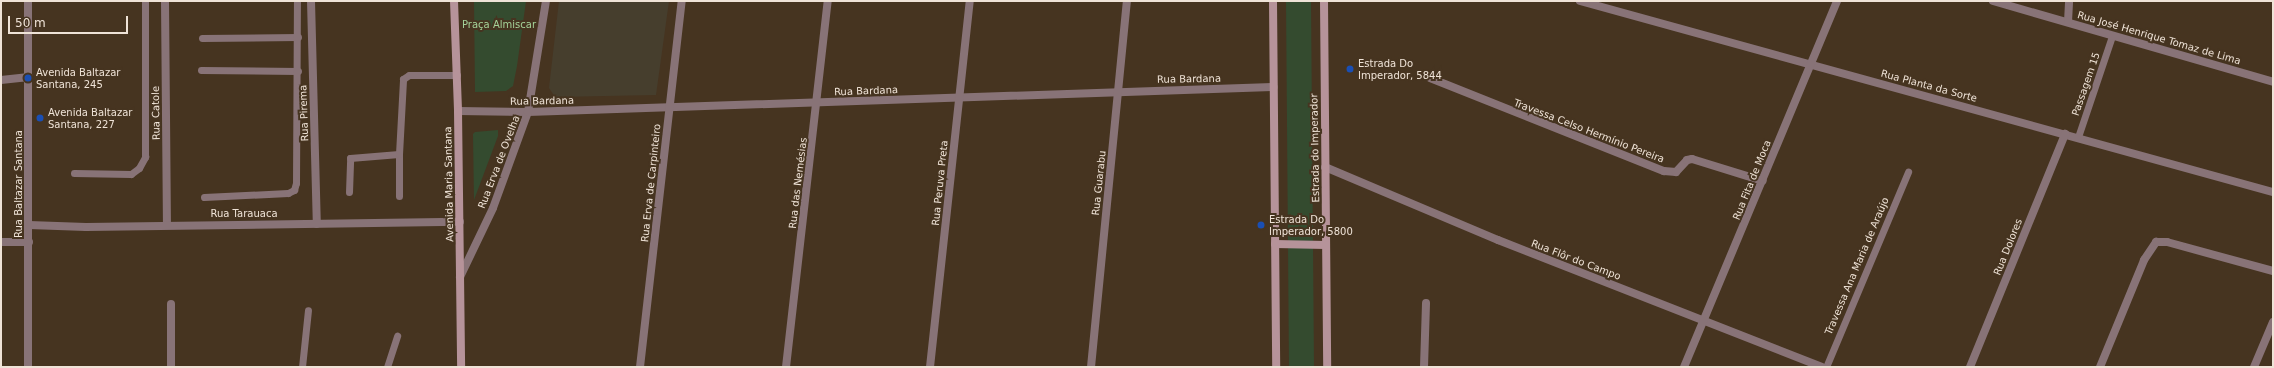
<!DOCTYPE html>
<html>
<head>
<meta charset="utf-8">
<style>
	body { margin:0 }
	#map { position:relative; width:2274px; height:368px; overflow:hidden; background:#463420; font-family:"DejaVu Sans",sans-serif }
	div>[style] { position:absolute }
	.education>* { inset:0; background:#463e2d }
	.green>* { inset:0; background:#344b2f }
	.lane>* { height:7px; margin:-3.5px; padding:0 3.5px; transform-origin:3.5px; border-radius:3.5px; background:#887377 }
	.street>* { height:8px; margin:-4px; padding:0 4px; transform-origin:4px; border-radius:4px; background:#887377 }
	.secondary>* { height:8px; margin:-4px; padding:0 4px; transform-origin:4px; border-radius:4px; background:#b6939a }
	.dots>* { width:11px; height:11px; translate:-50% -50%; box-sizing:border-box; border:2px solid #463420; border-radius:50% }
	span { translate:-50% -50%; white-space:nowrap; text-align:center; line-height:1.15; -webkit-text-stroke:4px #463420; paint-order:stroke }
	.park-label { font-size:10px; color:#a4d299 }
	.street-label { font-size:10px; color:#efe3d7 }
	.poi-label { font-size:10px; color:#efe3d7 }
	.left { translate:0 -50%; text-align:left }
	.frame { position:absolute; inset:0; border:2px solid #efe3d7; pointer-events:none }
	.scale { position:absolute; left:8px; top:16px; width:120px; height:18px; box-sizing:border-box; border:2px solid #efe3d7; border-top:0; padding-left:5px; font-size:12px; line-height:14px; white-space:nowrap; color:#efe3d7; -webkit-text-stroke:3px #463420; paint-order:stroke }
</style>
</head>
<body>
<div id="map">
	<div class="education">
		<i style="clip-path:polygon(559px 1px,669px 1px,656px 95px,555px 97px,549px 88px)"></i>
	</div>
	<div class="green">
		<i style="clip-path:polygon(474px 1px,526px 1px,517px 66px,513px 86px,506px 91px,475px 92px)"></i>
		<i style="clip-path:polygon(1286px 1px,1311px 1px,1314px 367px,1289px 367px)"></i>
		<i style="clip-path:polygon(498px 130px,498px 136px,474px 200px,473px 134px,475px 132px)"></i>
	</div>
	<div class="lane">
		<i style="left:202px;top:38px;width:96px;rotate:-0.6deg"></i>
		<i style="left:201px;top:70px;width:97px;rotate:0.6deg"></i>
		<i style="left:2078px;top:137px;width:107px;rotate:-71.4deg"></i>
		<i style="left:399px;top:154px;width:42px;rotate:90deg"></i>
		<i style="left:74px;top:173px;width:57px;rotate:1deg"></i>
		<i style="left:131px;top:174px;width:10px;rotate:-37deg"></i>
		<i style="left:139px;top:168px;width:13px;rotate:-61deg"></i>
		<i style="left:145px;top:157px;width:156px;rotate:-90deg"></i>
		<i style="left:349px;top:192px;width:34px;rotate:-88deg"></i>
		<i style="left:350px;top:158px;width:49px;rotate:-4.7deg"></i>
		<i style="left:399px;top:154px;width:75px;rotate:-86.9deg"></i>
		<i style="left:403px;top:79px;width:7px;rotate:-34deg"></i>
		<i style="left:409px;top:75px;width:48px"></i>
		<i style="left:204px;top:197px;width:84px;rotate:-2.7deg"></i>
		<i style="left:288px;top:193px;width:7px;rotate:-27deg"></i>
		<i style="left:294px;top:190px;width:7px;rotate:-74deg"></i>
		<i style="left:296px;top:183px;width:182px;rotate:-89.7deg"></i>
		<i style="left:302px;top:367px;width:57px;rotate:-84deg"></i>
		<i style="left:387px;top:367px;width:33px;rotate:-72deg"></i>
		<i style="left:1826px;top:367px;width:212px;rotate:-67.2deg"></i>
	</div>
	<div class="street">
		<i style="left:165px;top:1px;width:224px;rotate:89.5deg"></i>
		<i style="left:311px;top:1px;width:223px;rotate:88.5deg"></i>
		<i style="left:1580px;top:1px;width:719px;rotate:15.41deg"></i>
		<i style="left:1993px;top:1px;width:291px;rotate:16.1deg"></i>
		<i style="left:2068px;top:22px;width:21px;rotate:-87deg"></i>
		<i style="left:1430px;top:78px;width:252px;rotate:21.7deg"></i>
		<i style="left:1664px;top:171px;width:12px;rotate:5deg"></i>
		<i style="left:1676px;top:172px;width:16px;rotate:-47deg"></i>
		<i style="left:1687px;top:160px;width:5px;rotate:-11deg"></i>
		<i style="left:1692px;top:159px;width:74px;rotate:17.2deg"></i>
		<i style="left:1px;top:80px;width:28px;rotate:-6deg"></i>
		<i style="left:458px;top:111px;width:70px;rotate:0.8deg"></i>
		<i style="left:528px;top:112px;width:746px;rotate:-1.92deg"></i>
		<i style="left:1325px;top:167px;width:188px;rotate:22.9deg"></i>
		<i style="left:1498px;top:240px;width:348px;rotate:21.4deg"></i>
		<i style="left:29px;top:225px;width:57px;rotate:2deg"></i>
		<i style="left:86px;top:227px;width:374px;rotate:-0.8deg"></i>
		<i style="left:1px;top:242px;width:28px"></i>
		<i style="left:460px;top:277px;width:76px;rotate:-64.4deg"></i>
		<i style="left:493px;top:208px;width:102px;rotate:-70deg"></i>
		<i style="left:528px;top:112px;width:112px;rotate:-80.8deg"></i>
		<i style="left:171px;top:304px;width:63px;rotate:90deg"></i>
		<i style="left:28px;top:367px;width:366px;rotate:-90deg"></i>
		<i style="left:640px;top:367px;width:368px;rotate:-83.5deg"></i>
		<i style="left:786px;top:367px;width:368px;rotate:-83.5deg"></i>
		<i style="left:930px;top:367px;width:368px;rotate:-83.8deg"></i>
		<i style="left:1091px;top:367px;width:368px;rotate:-84.4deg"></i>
		<i style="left:1424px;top:367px;width:64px;rotate:-88.2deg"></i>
		<i style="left:1684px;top:367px;width:397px;rotate:-67.3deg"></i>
		<i style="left:1970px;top:367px;width:252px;rotate:-67.8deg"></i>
		<i style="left:2100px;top:367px;width:116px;rotate:-67.6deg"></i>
		<i style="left:2144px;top:260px;width:22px;rotate:-56deg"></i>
		<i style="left:2156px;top:242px;width:11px"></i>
		<i style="left:2167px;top:242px;width:110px;rotate:15.3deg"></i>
		<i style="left:2254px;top:367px;width:49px;rotate:-67.1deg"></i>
	</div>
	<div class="secondary">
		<i style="left:454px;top:1px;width:110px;rotate:87.9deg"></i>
		<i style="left:458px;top:111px;width:256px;rotate:89.3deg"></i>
		<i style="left:1273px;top:1px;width:366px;rotate:89.5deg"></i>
		<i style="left:1324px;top:1px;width:366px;rotate:89.5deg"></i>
		<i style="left:1275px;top:244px;width:51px;rotate:1.1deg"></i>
	</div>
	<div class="dots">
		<i style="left:1350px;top:69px;background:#1a4fb4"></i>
		<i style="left:28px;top:78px;background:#1a4fb4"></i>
		<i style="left:40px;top:118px;background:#1a4fb4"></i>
		<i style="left:1261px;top:225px;background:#1a4fb4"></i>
	</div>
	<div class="park-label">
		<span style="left:499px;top:25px">Praça Almiscar</span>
	</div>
	<div class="street-label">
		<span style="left:2159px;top:38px;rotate:16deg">Rua José Henrique Tomaz de Lima</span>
		<span style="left:1189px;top:79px;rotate:-1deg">Rua Bardana</span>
		<span style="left:2086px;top:84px;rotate:-71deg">Passagem 15</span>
		<span style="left:1929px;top:86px;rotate:15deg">Rua Planta da Sorte</span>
		<span style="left:866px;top:91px;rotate:-2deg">Rua Bardana</span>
		<span style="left:542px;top:101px;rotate:-1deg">Rua Bardana</span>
		<span style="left:156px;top:113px;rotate:-91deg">Rua Catole</span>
		<span style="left:304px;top:113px;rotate:-92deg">Rua Pirema</span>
		<span style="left:1589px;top:131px;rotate:21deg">Travessa Celso Hermínio Pereira</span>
		<span style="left:1315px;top:148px;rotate:-91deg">Estrada do Imperador</span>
		<span style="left:499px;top:162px;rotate:-69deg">Rua Erva de Ovelha</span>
		<span style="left:1752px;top:180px;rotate:-68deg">Rua Fita de Moca</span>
		<span style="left:651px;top:183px;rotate:-84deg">Rua Erva de Carpinteiro</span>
		<span style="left:798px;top:183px;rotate:-83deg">Rua das Nemésias</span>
		<span style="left:940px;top:183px;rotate:-84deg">Rua Peruva Preta</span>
		<span style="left:1099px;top:183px;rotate:-84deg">Rua Guarabu</span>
		<span style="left:19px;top:184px;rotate:-90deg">Rua Baltazar Santana</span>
		<span style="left:449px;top:184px;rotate:-91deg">Avenida Maria Santana</span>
		<span style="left:244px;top:214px">Rua Tarauaca</span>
		<span style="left:2008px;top:247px;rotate:-68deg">Rua Dolores</span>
		<span style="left:1576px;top:260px;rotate:21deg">Rua Flôr do Campo</span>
		<span style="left:1857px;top:266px;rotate:-67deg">Travessa Ana Maria de Araújo</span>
	</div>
	<div class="poi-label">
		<span class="left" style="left:1358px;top:69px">Estrada Do<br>Imperador, 5844</span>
		<span class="left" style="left:36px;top:78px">Avenida Baltazar<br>Santana, 245</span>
		<span class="left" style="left:48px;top:118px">Avenida Baltazar<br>Santana, 227</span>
		<span class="left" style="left:1269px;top:225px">Estrada Do<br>Imperador, 5800</span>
	</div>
	<div class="frame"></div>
	<div class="scale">50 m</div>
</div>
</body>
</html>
